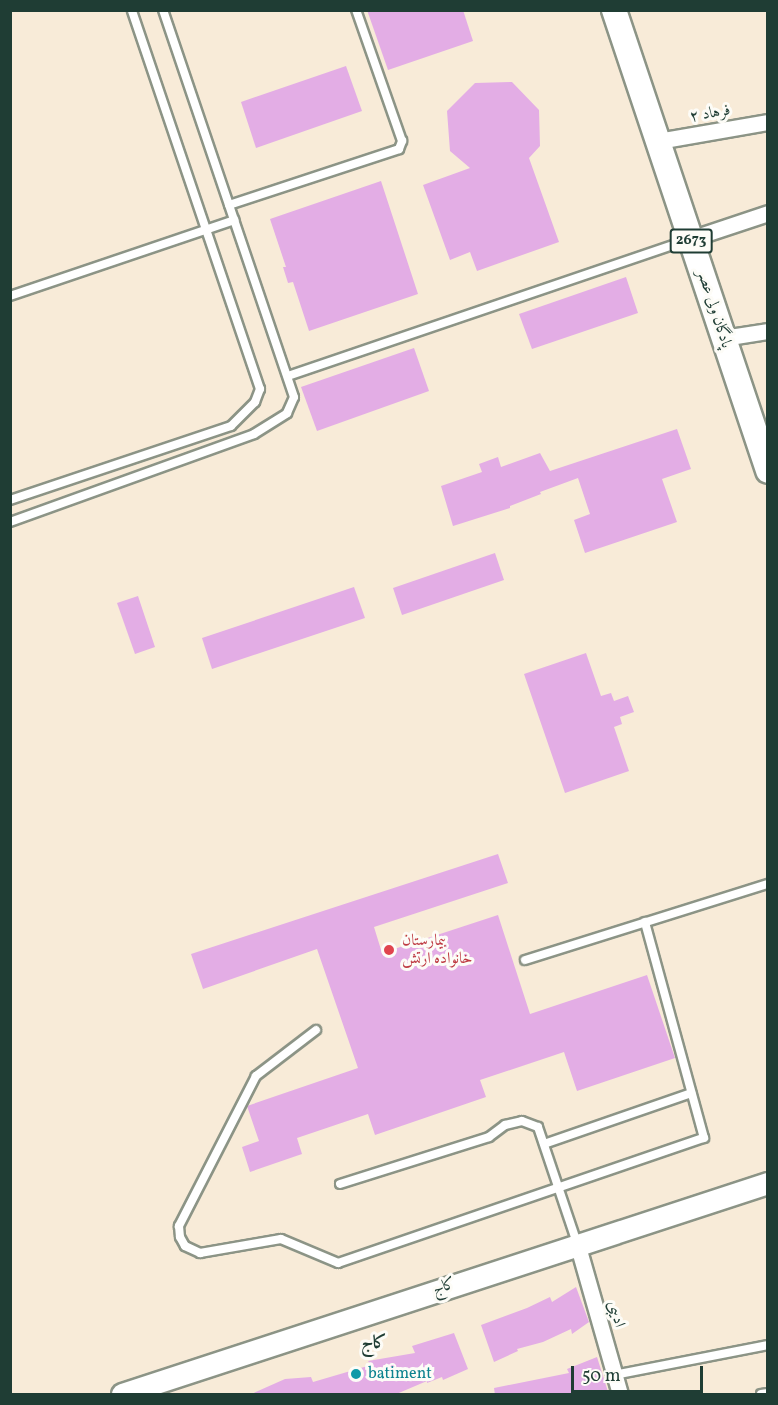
<!DOCTYPE html>
<html>
<head>
<meta charset="utf-8">
<style>
	body { margin:0 }
	#map { position:relative; width:778px; height:1405px; overflow:hidden; background:#f8ebd8; font-family:Vollkorn,Amiri,serif }
	div>[style] { position:absolute }
	.building>* { inset:0; background:#e3ade5 }
	.roads { filter:drop-shadow(2px 0 #8c9486) drop-shadow(-2px 0 #8c9486) drop-shadow(0 2px #8c9486) drop-shadow(0 -2px #8c9486) }
	.lane>* { height:8px; margin:-4px; padding:0 4px; transform-origin:4px; border-radius:4px; background:#fff }
	.street>* { height:15px; margin:-7.5px; padding:0 7.5px; transform-origin:7.5px; border-radius:7.5px; background:#fff }
	.secondary>* { height:21px; margin:-10.5px; padding:0 10.5px; transform-origin:10.5px; border-radius:10.5px; background:#fff }
	.primary>* { height:24px; margin:-12px; padding:0 12px; transform-origin:12px; border-radius:12px; background:#fff }
	.dots>* { width:16px; height:16px; translate:-50% -50%; box-sizing:border-box; border:3px solid #fdfcf7; border-radius:50% }
	span { translate:-50% -50%; white-space:nowrap; text-align:center; line-height:1.15; -webkit-text-stroke:6px #fdfcf7; paint-order:stroke }
	.shield-label span { padding:2px 4px; background:#fdfcf7; border:2px solid; border-radius:4px; -webkit-text-stroke-width:0 }
	.shield-label { font-size:15px; color:#1f3d34; font-weight:700 }
	.street-label { font-size:16px; color:#1f3d34 }
	.health-label { font-size:16px; color:#be3a42 }
	.left { translate:0 -50%; text-align:left }
	.culture-label { font-size:16px; color:#0d838f }
	.neighbourhood-label { font-size:18px; color:#1f3d34; font-weight:700 }
	.frame { position:absolute; inset:0; border:12px solid #1f3d34; pointer-events:none }
	.scale { position:absolute; left:571px; top:1366px; width:132px; height:27px; box-sizing:border-box; border:3px solid #1f3d34; border-top:0; padding-left:8px; font-size:18px; line-height:21px; white-space:nowrap; color:#1f3d34; -webkit-text-stroke:4px #fdfcf7; paint-order:stroke }
</style>
</head>
<body>
<div id="map">
	<div class="building">
		<i style="clip-path:polygon(367px 10px,463px 10px,473px 41px,388px 70px)"></i>
		<i style="clip-path:polygon(346px 66px,362px 111px,256px 148px,241px 102px)"></i>
		<i style="clip-path:polygon(512px 82px,539px 110px,540px 146px,529px 158px,559px 242px,477px 271px,470px 252px,450px 260px,423px 185px,470px 168px,450px 151px,447px 111px,475px 83px)"></i>
		<i style="clip-path:polygon(381px 181px,418px 294px,309px 331px,293px 282px,288px 283px,283px 267px,286px 267px,270px 219px)"></i>
		<i style="clip-path:polygon(626px 277px,638px 313px,532px 349px,519px 314px)"></i>
		<i style="clip-path:polygon(414px 348px,429px 391px,317px 431px,301px 387px)"></i>
		<i style="clip-path:polygon(677px 429px,691px 469px,662px 479px,677px 522px,585px 553px,574px 520px,590px 514px,578px 478px,540px 492px,541px 494px,510px 506px,510px 508px,453px 526px,441px 486px,482px 472px,479px 464px,498px 457px,501px 467px,540px 453px,550px 471px)"></i>
		<i style="clip-path:polygon(495px 553px,504px 580px,402px 615px,393px 588px)"></i>
		<i style="clip-path:polygon(354px 587px,365px 618px,212px 669px,202px 638px)"></i>
		<i style="clip-path:polygon(138px 596px,155px 647px,135px 654px,117px 603px)"></i>
		<i style="clip-path:polygon(586px 653px,601px 696px,611px 693px,614px 701px,628px 696px,634px 712px,620px 717px,622px 724px,614px 727px,629px 771px,565px 793px,524px 674px)"></i>
		<i style="clip-path:polygon(498px 854px,508px 883px,374px 927px,382px 953px,498px 915px,530px 1014px,647px 975px,675px 1058px,577px 1091px,564px 1052px,480px 1080px,486px 1097px,375px 1135px,368px 1114px,297px 1138px,302px 1154px,250px 1172px,242px 1147px,259px 1141px,247px 1106px,358px 1068px,317px 949px,203px 989px,191px 954px)"></i>
		<i style="clip-path:polygon(576px 1287px,589px 1322px,572px 1334px,571px 1329px,543px 1342px,517px 1349px,518px 1351px,494px 1362px,481px 1325px,527px 1308px,550px 1297px,552px 1302px)"></i>
		<i style="clip-path:polygon(454px 1333px,468px 1369px,443px 1380px,442px 1377px,427px 1383px,427px 1381px,394px 1395px,249px 1395px,285px 1379px,311px 1377px,313px 1382px,371px 1365px,368px 1361px,415px 1353px,412px 1346px)"></i>
		<i style="clip-path:polygon(597px 1357px,609px 1395px,495px 1395px,494px 1388px,569px 1373px,567px 1369px)"></i>
	</div>
	<div class="roads">
		<div class="lane">
			<i style="left:229px;top:205px;width:179px;rotate:-18.2deg"></i>
			<i style="left:399px;top:149px;width:9px;rotate:-69deg"></i>
			<i style="left:402px;top:141px;width:139px;rotate:-109.3deg"></i>
			<i style="left:10px;top:296px;width:237px;rotate:-18.7deg"></i>
			<i style="left:288px;top:376px;width:422px;rotate:-18.8deg"></i>
			<i style="left:10px;top:500px;width:233px;rotate:-18.5deg"></i>
			<i style="left:231px;top:426px;width:34px;rotate:-45deg"></i>
			<i style="left:255px;top:402px;width:14px;rotate:-69deg"></i>
			<i style="left:260px;top:389px;width:400px;rotate:-108.7deg"></i>
			<i style="left:10px;top:522px;width:259px;rotate:-19.8deg"></i>
			<i style="left:254px;top:434px;width:39px;rotate:-32deg"></i>
			<i style="left:287px;top:413px;width:17px;rotate:-66deg"></i>
			<i style="left:294px;top:397px;width:409px;rotate:-108.7deg"></i>
			<i style="left:525px;top:960px;width:255px;rotate:-17.4deg"></i>
			<i style="left:316px;top:1030px;width:76px;rotate:142.5deg"></i>
			<i style="left:256px;top:1076px;width:169px;rotate:117.2deg"></i>
			<i style="left:179px;top:1226px;width:11px;rotate:85deg"></i>
			<i style="left:180px;top:1237px;width:10px;rotate:61deg"></i>
			<i style="left:185px;top:1246px;width:17px;rotate:25deg"></i>
			<i style="left:200px;top:1253px;width:82px;rotate:-9.8deg"></i>
			<i style="left:281px;top:1239px;width:62px;rotate:22.8deg"></i>
			<i style="left:338px;top:1263px;width:387px;rotate:-18.9deg"></i>
			<i style="left:704px;top:1138px;width:224px;rotate:-105.3deg"></i>
			<i style="left:544px;top:1144px;width:156px;rotate:-19.1deg"></i>
			<i style="left:340px;top:1184px;width:156px;rotate:-17.5deg"></i>
			<i style="left:489px;top:1137px;width:20px;rotate:-37deg"></i>
			<i style="left:505px;top:1125px;width:17px;rotate:-13deg"></i>
			<i style="left:522px;top:1121px;width:17px;rotate:21deg"></i>
			<i style="left:538px;top:1127px;width:122px;rotate:71.4deg"></i>
			<i style="left:614px;top:1375px;width:157px;rotate:-11deg"></i>
			<i style="left:761px;top:1394px;width:7px;rotate:-8deg"></i>
		</div>
		<div class="street">
			<i style="left:658px;top:141px;width:112px;rotate:-9.8deg"></i>
			<i style="left:690px;top:239px;width:82px;rotate:-18.4deg"></i>
			<i style="left:723px;top:338px;width:46px;rotate:-8.8deg"></i>
			<i style="left:577px;top:1243px;width:157px;rotate:74.1deg"></i>
		</div>
		<div class="secondary">
			<i style="left:122px;top:1394px;width:680px;rotate:-18.09deg"></i>
		</div>
		<div class="primary">
			<i style="left:614px;top:10px;width:486px;rotate:71.5deg"></i>
		</div>
	</div>
	<div class="dots">
		<i style="left:389px;top:950px;background:#e0444e"></i>
		<i style="left:356px;top:1374px;background:#0f9aa8"></i>
	</div>
	<div class="shield-label">
		<span style="left:691px;top:241px">2673</span>
	</div>
	<div class="street-label">
		<span style="left:710px;top:114px;rotate:-10deg">فرهاد ۲</span>
		<span style="left:714px;top:309px;rotate:72deg">پادگان ولی عصر</span>
		<span style="left:444px;top:1287px;rotate:-18deg">کاج</span>
		<span style="left:616px;top:1314px;rotate:74deg">ادیبی</span>
	</div>
	<div class="health-label">
		<span class="left" style="left:402px;top:950px">بیمارستان<br>خانواده ارتش</span>
	</div>
	<div class="culture-label">
		<span class="left" style="left:368px;top:1374px">batiment</span>
	</div>
	<div class="neighbourhood-label">
		<span style="left:374px;top:1344px">کاج</span>
	</div>
	<div class="frame"></div>
	<div class="scale">50 m</div>
</div>
</body>
</html>
